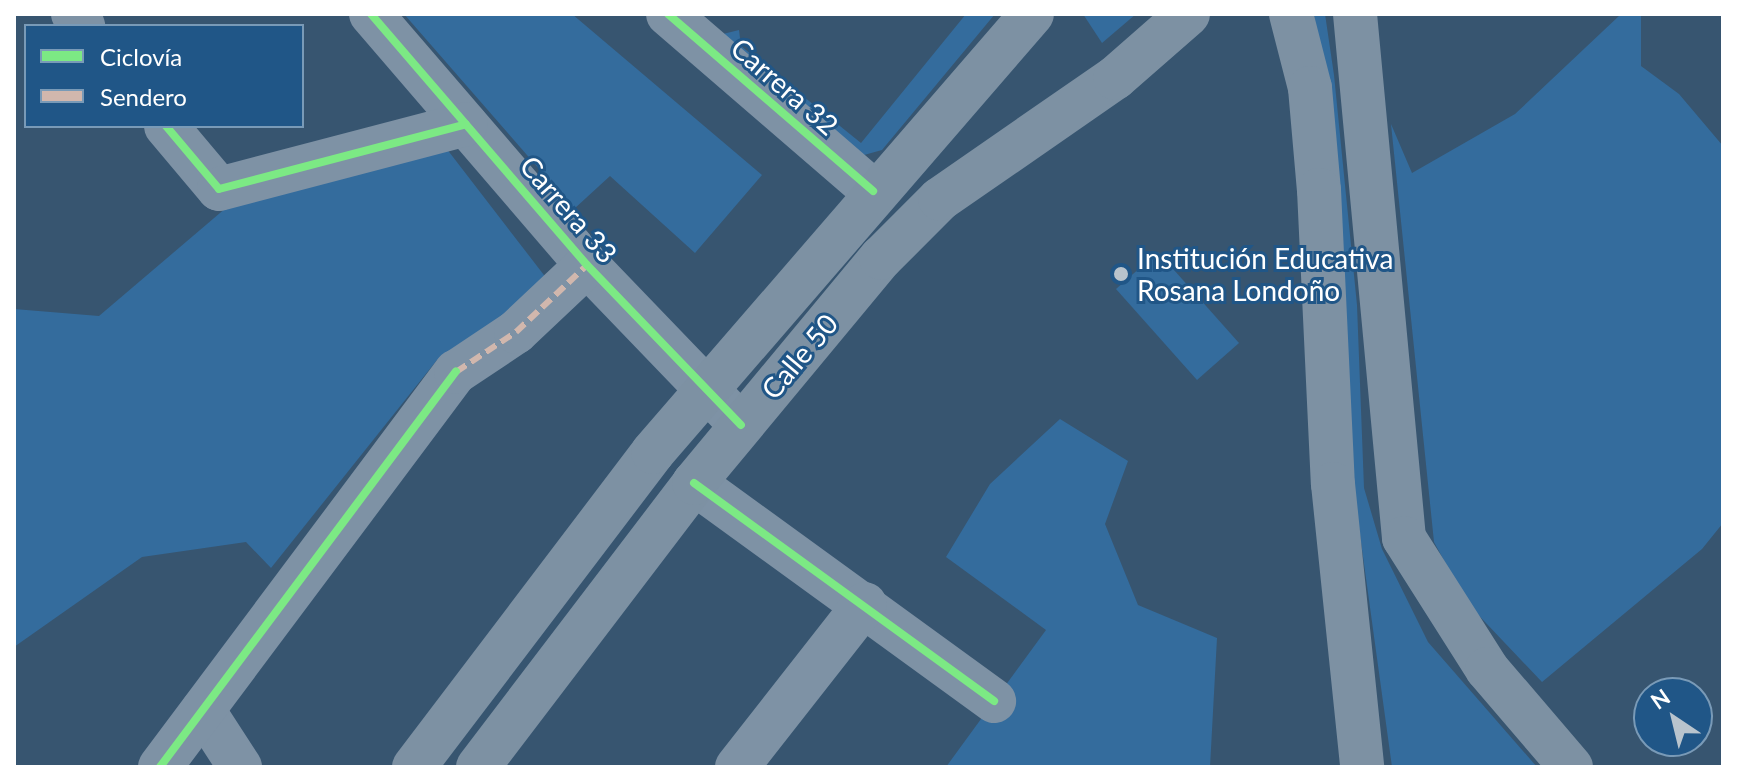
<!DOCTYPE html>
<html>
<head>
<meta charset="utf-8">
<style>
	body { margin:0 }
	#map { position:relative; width:1737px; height:781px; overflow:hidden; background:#375570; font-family:Lato,sans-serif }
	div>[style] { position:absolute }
	.green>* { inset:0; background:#346c9d }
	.minor>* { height:44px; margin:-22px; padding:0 22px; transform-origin:22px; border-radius:22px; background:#7e92a5 }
	.major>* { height:44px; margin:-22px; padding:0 22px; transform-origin:22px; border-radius:22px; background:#7d91a3 }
	.quiet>* { height:6px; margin-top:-3px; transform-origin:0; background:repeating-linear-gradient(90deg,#d1b7ad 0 12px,transparent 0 18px) }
	.cycleway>* { height:8px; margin:-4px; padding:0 4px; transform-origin:4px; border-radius:4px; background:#7ce984 }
	.dots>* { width:22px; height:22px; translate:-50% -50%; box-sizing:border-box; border:4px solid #205687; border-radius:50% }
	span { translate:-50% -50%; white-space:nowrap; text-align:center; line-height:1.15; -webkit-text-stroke:6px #205687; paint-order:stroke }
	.street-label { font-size:28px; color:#fff }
	.poi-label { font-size:28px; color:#fff }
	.left { translate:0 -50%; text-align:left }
	.frame { position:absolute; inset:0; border:16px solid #fff; pointer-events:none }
	.legend { position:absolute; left:24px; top:24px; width:280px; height:104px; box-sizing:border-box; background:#205687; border:2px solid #799ab7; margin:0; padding:10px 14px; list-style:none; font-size:24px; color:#fff }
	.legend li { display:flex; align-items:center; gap:16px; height:40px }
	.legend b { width:40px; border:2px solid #799ab7 }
	.north { position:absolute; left:1633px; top:677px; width:80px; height:80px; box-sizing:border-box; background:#205687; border:2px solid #799ab7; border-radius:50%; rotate:325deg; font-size:22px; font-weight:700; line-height:32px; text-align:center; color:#fff }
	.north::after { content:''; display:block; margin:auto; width:28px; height:36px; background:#b9c4cd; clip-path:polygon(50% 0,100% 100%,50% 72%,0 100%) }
</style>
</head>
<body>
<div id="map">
	<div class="green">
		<i style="clip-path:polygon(404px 14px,572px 14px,762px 175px,695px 253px,610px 176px,574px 209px)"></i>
		<i style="clip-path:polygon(966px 14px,995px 14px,882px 150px,864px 155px,723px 34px,739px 30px,741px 46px,861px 143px)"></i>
		<i style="clip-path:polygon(1083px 14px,1136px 14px,1102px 43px)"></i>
		<i style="clip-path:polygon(1314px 14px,1325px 14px,1334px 75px,1357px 305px,1364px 488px,1382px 549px,1428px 642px,1537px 767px,1392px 767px,1353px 484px)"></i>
		<i style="clip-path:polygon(1641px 14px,1641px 66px,1679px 94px,1723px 146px,1723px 523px,1702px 549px,1542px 682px,1467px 603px,1434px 542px,1391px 124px,1412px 173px,1515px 114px,1620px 15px)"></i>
		<i style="clip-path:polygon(443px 144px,547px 279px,503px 325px,437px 360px,271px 568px,246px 542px,142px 557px,14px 647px,14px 309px,99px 316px,247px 190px)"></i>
		<i style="clip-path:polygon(1158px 252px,1239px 343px,1197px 380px,1116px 289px)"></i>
		<i style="clip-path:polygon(1060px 419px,1128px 461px,1105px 524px,1138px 605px,1217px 638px,1210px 767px,946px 767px,1046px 630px,946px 557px,990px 484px)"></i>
	</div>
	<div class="minor">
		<i style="left:73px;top:14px;width:16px;rotate:50deg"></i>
		<i style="left:371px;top:14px;width:331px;rotate:49.3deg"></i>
		<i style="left:587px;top:265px;width:222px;rotate:46.1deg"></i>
		<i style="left:668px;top:14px;width:271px;rotate:40.8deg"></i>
		<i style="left:166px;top:126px;width:82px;rotate:49.9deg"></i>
		<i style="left:219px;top:189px;width:255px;rotate:-14.7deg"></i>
		<i style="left:694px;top:483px;width:371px;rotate:36deg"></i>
		<i style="left:203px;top:710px;width:68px;rotate:57deg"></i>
		<i style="left:160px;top:767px;width:494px;rotate:-53.2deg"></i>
		<i style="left:456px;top:372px;width:72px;rotate:-33.7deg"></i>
		<i style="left:516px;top:332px;width:98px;rotate:-43.3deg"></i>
		<i style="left:737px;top:767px;width:207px;rotate:-51.9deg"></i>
	</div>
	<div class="major">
		<i style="left:1291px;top:14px;width:76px;rotate:75.6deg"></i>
		<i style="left:1310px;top:88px;width:102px;rotate:85deg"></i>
		<i style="left:1319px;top:190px;width:294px;rotate:87.3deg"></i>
		<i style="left:1333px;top:484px;width:284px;rotate:84.1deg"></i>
		<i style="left:1355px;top:14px;width:526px;rotate:84.66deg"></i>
		<i style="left:1404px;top:538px;width:155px;rotate:57.6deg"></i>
		<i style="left:1487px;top:669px;width:129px;rotate:49.4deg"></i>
		<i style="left:414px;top:767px;width:395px;rotate:-52.8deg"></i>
		<i style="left:653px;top:452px;width:579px;rotate:-49.13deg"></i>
		<i style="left:478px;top:767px;width:357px;rotate:-52.7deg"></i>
		<i style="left:694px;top:483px;width:293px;rotate:-50.3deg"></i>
		<i style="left:881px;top:258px;width:83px;rotate:-45deg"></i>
		<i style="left:940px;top:199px;width:213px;rotate:-34.7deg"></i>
		<i style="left:1115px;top:78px;width:97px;rotate:-41.2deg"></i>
	</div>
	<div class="quiet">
		<i style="left:456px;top:372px;width:72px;rotate:-33.7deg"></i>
		<i style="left:516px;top:332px;width:98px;rotate:-43.3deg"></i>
	</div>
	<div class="cycleway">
		<i style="left:371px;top:14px;width:331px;rotate:49.3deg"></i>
		<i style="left:587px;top:265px;width:222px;rotate:46.1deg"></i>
		<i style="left:668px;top:14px;width:271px;rotate:40.8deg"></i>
		<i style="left:166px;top:126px;width:82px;rotate:49.9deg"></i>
		<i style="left:219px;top:189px;width:255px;rotate:-14.7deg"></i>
		<i style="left:694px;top:483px;width:371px;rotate:36deg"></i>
		<i style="left:160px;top:767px;width:494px;rotate:-53.2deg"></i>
	</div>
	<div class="dots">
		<i style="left:1121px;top:274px;background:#b9c4cd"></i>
	</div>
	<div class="street-label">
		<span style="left:785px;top:86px;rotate:41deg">Carrera 32</span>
		<span style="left:569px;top:209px;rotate:49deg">Carrera 33</span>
		<span style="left:799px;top:356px;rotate:-50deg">Calle 50</span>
	</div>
	<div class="poi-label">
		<span class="left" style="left:1137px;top:274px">Institución Educativa<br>Rosana Londoño</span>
	</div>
	<div class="frame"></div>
	<ul class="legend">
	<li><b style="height:10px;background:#7ce984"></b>Ciclovía</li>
	<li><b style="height:10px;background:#d1b7ad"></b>Sendero</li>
	</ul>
	<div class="north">N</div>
</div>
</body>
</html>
